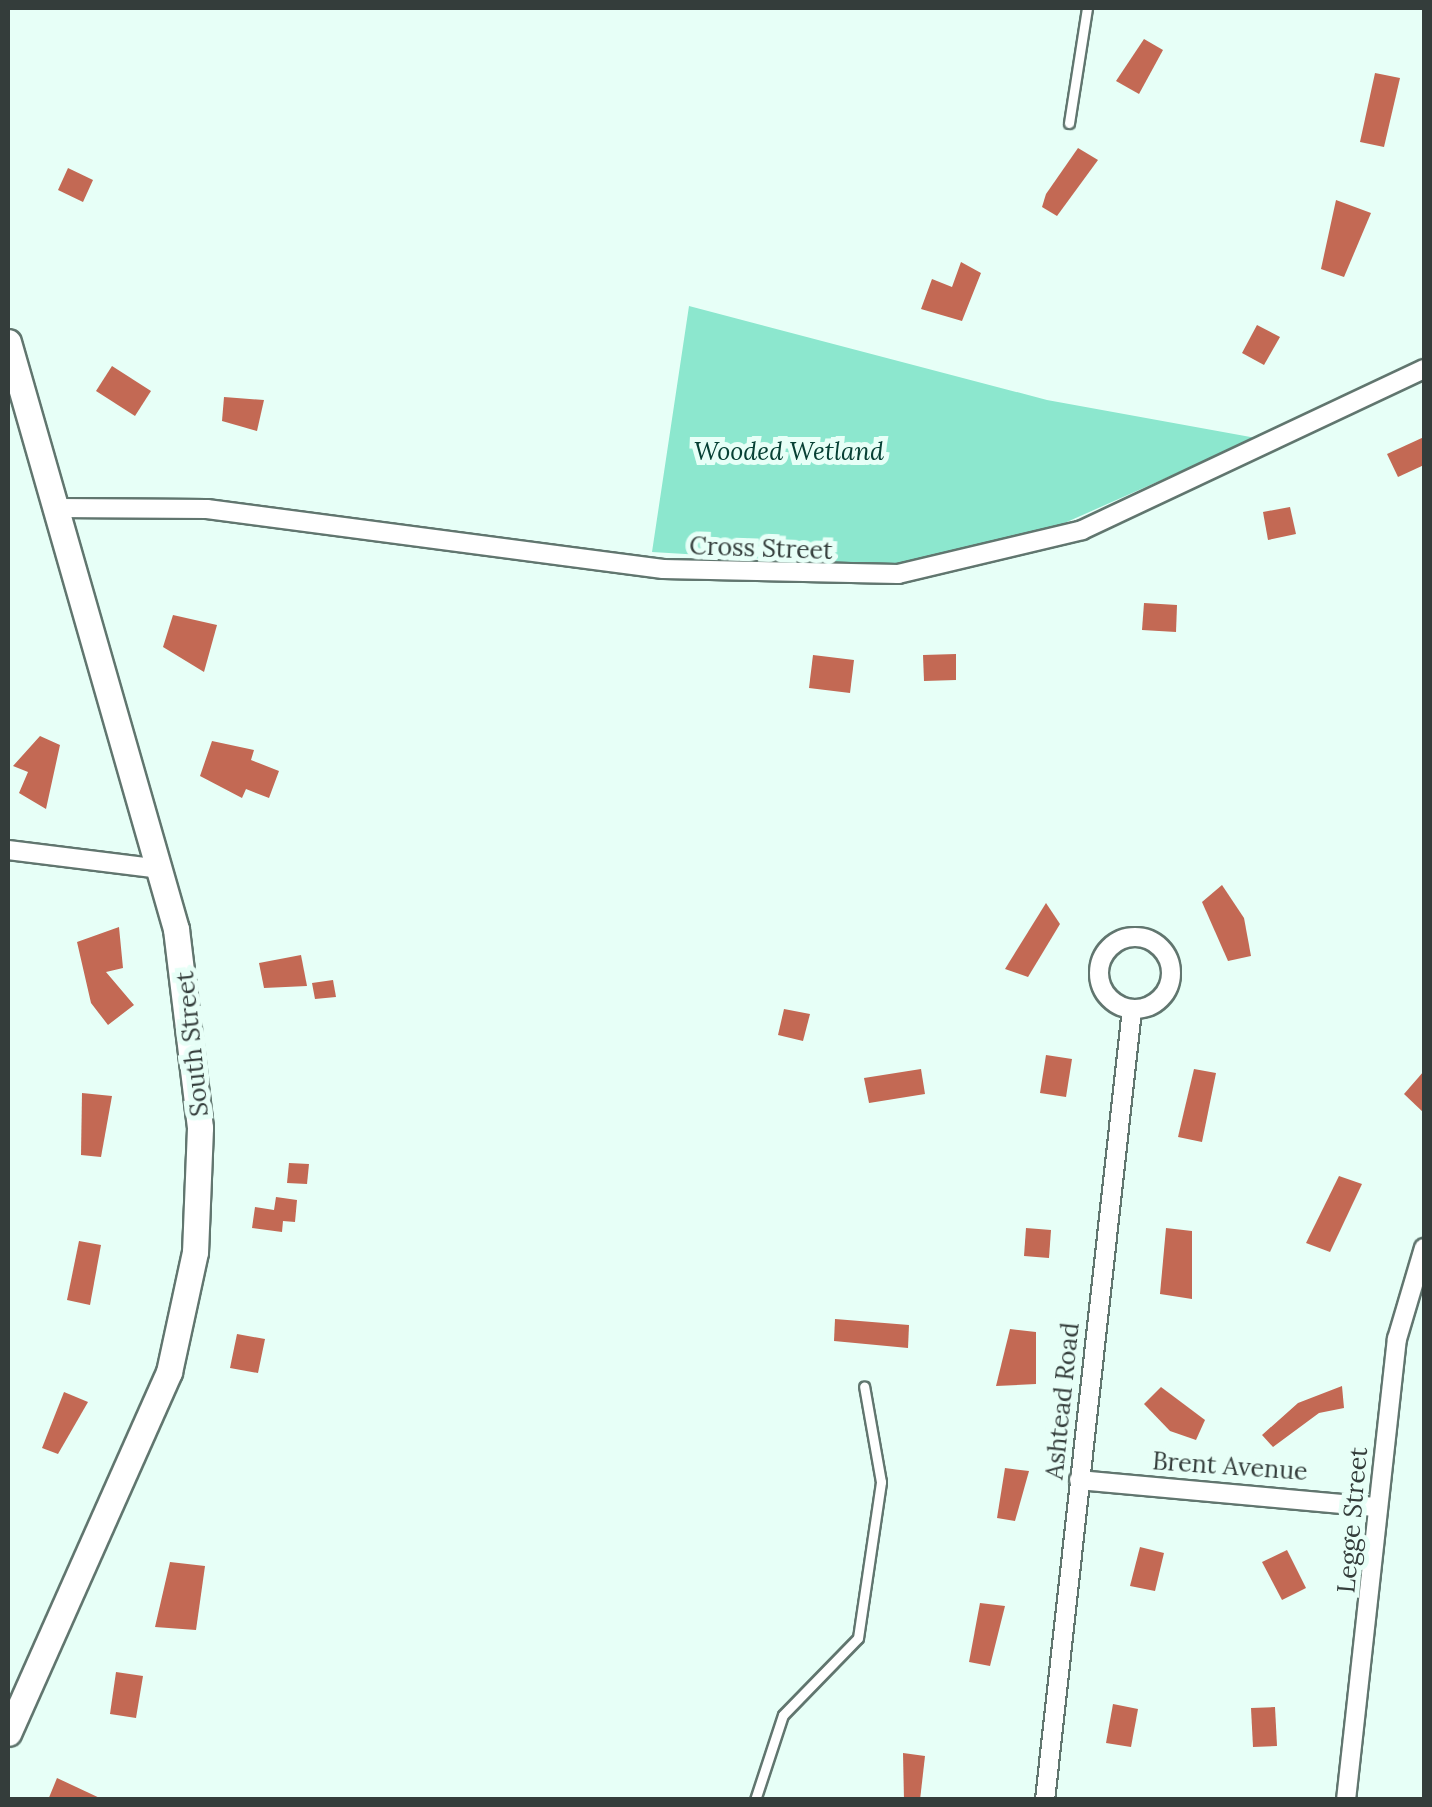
<!DOCTYPE html>
<html>
<head>
<meta charset="utf-8">
<style>
	body { margin:0 }
	#map { position:relative; width:1432px; height:1807px; overflow:hidden; background:#e7fff7; font-family:Lora,serif }
	div>[style] { position:absolute }
	.green>* { inset:0; background:#8ce7ce }
	.building>* { inset:0; background:#c36954 }
	.roads { filter:drop-shadow(2px 0 #61766f) drop-shadow(-2px 0 #61766f) drop-shadow(0 2px #61766f) drop-shadow(0 -2px #61766f) }
	.lane>* { height:9px; margin:-4.5px; padding:0 4.5px; transform-origin:4.5px; border-radius:4.5px; background:#fff }
	.street>* { height:18px; margin:-9px; padding:0 9px; transform-origin:9px; border-radius:9px; background:#fff }
	.street>.ring { margin:-9px; padding:0; box-sizing:content-box; background:none; border:18px solid #fff; border-radius:50% }
	.secondary>* { height:25px; margin:-12.5px; padding:0 12.5px; transform-origin:12.5px; border-radius:12.5px; background:#fff }
	span { translate:-50% -50%; white-space:nowrap; text-align:center; line-height:1.15; -webkit-text-stroke:10px #e7fff7; paint-order:stroke }
	.park-label { font-size:25px; color:#064034; font-style:italic }
	.street-label { font-size:25px; color:#343d3b }
	.frame { position:absolute; inset:0; border:10px solid #343d3b; pointer-events:none }
</style>
</head>
<body>
<div id="map">
	<div class="green">
		<i style="clip-path:polygon(689px 306px,1047px 400px,1256px 438px,1033px 537px,886px 566px,652px 552px)"></i>
	</div>
	<div class="building">
		<i style="clip-path:polygon(1144px 39px,1163px 50px,1139px 94px,1116px 81px)"></i>
		<i style="clip-path:polygon(1375px 73px,1400px 78px,1384px 147px,1360px 142px)"></i>
		<i style="clip-path:polygon(1078px 148px,1098px 160px,1057px 216px,1042px 207px,1046px 194px)"></i>
		<i style="clip-path:polygon(68px 168px,93px 180px,83px 202px,58px 190px)"></i>
		<i style="clip-path:polygon(1336px 200px,1371px 213px,1344px 277px,1321px 269px)"></i>
		<i style="clip-path:polygon(961px 262px,981px 273px,962px 321px,921px 309px,932px 279px,952px 287px)"></i>
		<i style="clip-path:polygon(1257px 325px,1280px 337px,1264px 365px,1242px 353px)"></i>
		<i style="clip-path:polygon(112px 366px,151px 391px,135px 416px,96px 391px)"></i>
		<i style="clip-path:polygon(224px 397px,264px 400px,257px 431px,222px 421px)"></i>
		<i style="clip-path:polygon(1424px 437px,1424px 465px,1398px 477px,1387px 454px)"></i>
		<i style="clip-path:polygon(1290px 507px,1296px 534px,1268px 540px,1263px 512px)"></i>
		<i style="clip-path:polygon(1144px 603px,1177px 605px,1176px 632px,1142px 630px)"></i>
		<i style="clip-path:polygon(173px 615px,217px 625px,204px 672px,163px 647px)"></i>
		<i style="clip-path:polygon(956px 654px,956px 680px,924px 681px,923px 655px)"></i>
		<i style="clip-path:polygon(813px 655px,854px 660px,850px 693px,809px 688px)"></i>
		<i style="clip-path:polygon(40px 736px,60px 745px,46px 809px,19px 793px,28px 772px,13px 766px)"></i>
		<i style="clip-path:polygon(212px 741px,254px 750px,251px 760px,279px 771px,269px 798px,246px 789px,242px 798px,200px 776px)"></i>
		<i style="clip-path:polygon(1222px 885px,1244px 918px,1251px 956px,1228px 961px,1202px 902px)"></i>
		<i style="clip-path:polygon(1046px 903px,1060px 924px,1028px 977px,1005px 969px)"></i>
		<i style="clip-path:polygon(119px 927px,123px 968px,106px 972px,134px 1005px,108px 1025px,91px 1003px,77px 942px)"></i>
		<i style="clip-path:polygon(301px 955px,307px 986px,264px 988px,259px 963px)"></i>
		<i style="clip-path:polygon(333px 980px,336px 997px,315px 999px,312px 983px)"></i>
		<i style="clip-path:polygon(784px 1009px,810px 1014px,803px 1041px,778px 1035px)"></i>
		<i style="clip-path:polygon(1046px 1055px,1072px 1059px,1066px 1097px,1040px 1093px)"></i>
		<i style="clip-path:polygon(921px 1069px,925px 1094px,869px 1103px,864px 1078px)"></i>
		<i style="clip-path:polygon(1194px 1069px,1216px 1073px,1202px 1142px,1178px 1137px)"></i>
		<i style="clip-path:polygon(1424px 1071px,1424px 1113px,1404px 1094px)"></i>
		<i style="clip-path:polygon(82px 1093px,112px 1096px,101px 1157px,81px 1155px)"></i>
		<i style="clip-path:polygon(289px 1163px,309px 1164px,307px 1184px,287px 1183px)"></i>
		<i style="clip-path:polygon(1339px 1176px,1362px 1184px,1330px 1252px,1306px 1243px)"></i>
		<i style="clip-path:polygon(276px 1197px,297px 1200px,295px 1222px,283px 1221px,282px 1232px,252px 1228px,255px 1207px,274px 1210px)"></i>
		<i style="clip-path:polygon(1026px 1228px,1051px 1230px,1049px 1258px,1024px 1256px)"></i>
		<i style="clip-path:polygon(1166px 1228px,1192px 1231px,1192px 1299px,1160px 1294px)"></i>
		<i style="clip-path:polygon(79px 1241px,101px 1245px,90px 1305px,67px 1300px)"></i>
		<i style="clip-path:polygon(835px 1319px,909px 1325px,908px 1348px,834px 1341px)"></i>
		<i style="clip-path:polygon(1010px 1329px,1036px 1332px,1036px 1384px,996px 1386px)"></i>
		<i style="clip-path:polygon(237px 1334px,265px 1339px,258px 1373px,230px 1368px)"></i>
		<i style="clip-path:polygon(1342px 1386px,1344px 1408px,1319px 1413px,1273px 1447px,1262px 1435px,1298px 1403px)"></i>
		<i style="clip-path:polygon(1161px 1387px,1205px 1420px,1196px 1440px,1170px 1431px,1144px 1404px)"></i>
		<i style="clip-path:polygon(64px 1392px,88px 1402px,58px 1454px,42px 1448px)"></i>
		<i style="clip-path:polygon(1005px 1468px,1029px 1471px,1015px 1521px,997px 1518px)"></i>
		<i style="clip-path:polygon(1140px 1547px,1164px 1553px,1155px 1591px,1130px 1586px)"></i>
		<i style="clip-path:polygon(1287px 1550px,1306px 1588px,1282px 1600px,1262px 1562px)"></i>
		<i style="clip-path:polygon(170px 1562px,205px 1566px,196px 1630px,155px 1627px)"></i>
		<i style="clip-path:polygon(980px 1603px,1005px 1606px,990px 1666px,969px 1662px)"></i>
		<i style="clip-path:polygon(116px 1672px,143px 1676px,136px 1718px,110px 1714px)"></i>
		<i style="clip-path:polygon(1113px 1704px,1138px 1709px,1131px 1747px,1106px 1743px)"></i>
		<i style="clip-path:polygon(1275px 1707px,1277px 1746px,1253px 1747px,1251px 1708px)"></i>
		<i style="clip-path:polygon(903px 1753px,925px 1756px,920px 1800px,904px 1800px)"></i>
		<i style="clip-path:polygon(57px 1778px,104px 1800px,48px 1800px)"></i>
	</div>
	<div class="roads">
		<div class="lane">
			<i style="left:1069px;top:123px;width:116px;rotate:-81.1deg"></i>
			<i style="left:755px;top:1800px;width:89px;rotate:-71.8deg"></i>
			<i style="left:783px;top:1715px;width:107px;rotate:-45.8deg"></i>
			<i style="left:858px;top:1638px;width:158px;rotate:-81.6deg"></i>
			<i style="left:881px;top:1482px;width:97px;rotate:-100deg"></i>
		</div>
		<div class="street">
			<i style="left:57px;top:508px;width:150px;rotate:0.4deg"></i>
			<i style="left:207px;top:509px;width:460px;rotate:7.5deg"></i>
			<i style="left:663px;top:569px;width:235px;rotate:1.2deg"></i>
			<i style="left:898px;top:574px;width:189px;rotate:-13.4deg"></i>
			<i style="left:1082px;top:530px;width:378px;rotate:-25.2deg"></i>
			<i style="left:8px;top:850px;width:154px;rotate:7.1deg"></i>
			<i class="ring" style="left:1099px;top:937px;width:54px;height:54px"></i>
			<i style="left:1079px;top:1480px;width:299px;rotate:5.2deg"></i>
			<i style="left:1045px;top:1800px;width:796px;rotate:-83.72deg"></i>
			<i style="left:1346px;top:1800px;width:464px;rotate:-83.7deg"></i>
			<i style="left:1397px;top:1339px;width:95px;rotate:-73.5deg"></i>
		</div>
		<div class="secondary">
			<i style="left:8px;top:342px;width:611px;rotate:74.03deg"></i>
			<i style="left:176px;top:929px;width:200px;rotate:83.1deg"></i>
			<i style="left:200px;top:1128px;width:124px;rotate:92.3deg"></i>
			<i style="left:195px;top:1252px;width:123px;rotate:102.2deg"></i>
			<i style="left:169px;top:1372px;width:395px;rotate:114deg"></i>
		</div>
	</div>
	<div class="park-label">
		<span style="left:789px;top:451px">Wooded Wetland</span>
	</div>
	<div class="street-label">
		<span style="left:761px;top:548px;rotate:2deg">Cross Street</span>
		<span style="left:192px;top:1044px;rotate:-96deg">South Street</span>
		<span style="left:1062px;top:1401px;rotate:-84deg">Ashtead Road</span>
		<span style="left:1230px;top:1466px;rotate:4deg">Brent Avenue</span>
		<span style="left:1352px;top:1520px;rotate:-85deg">Legge Street</span>
	</div>
	<div class="frame"></div>
</div>
</body>
</html>
